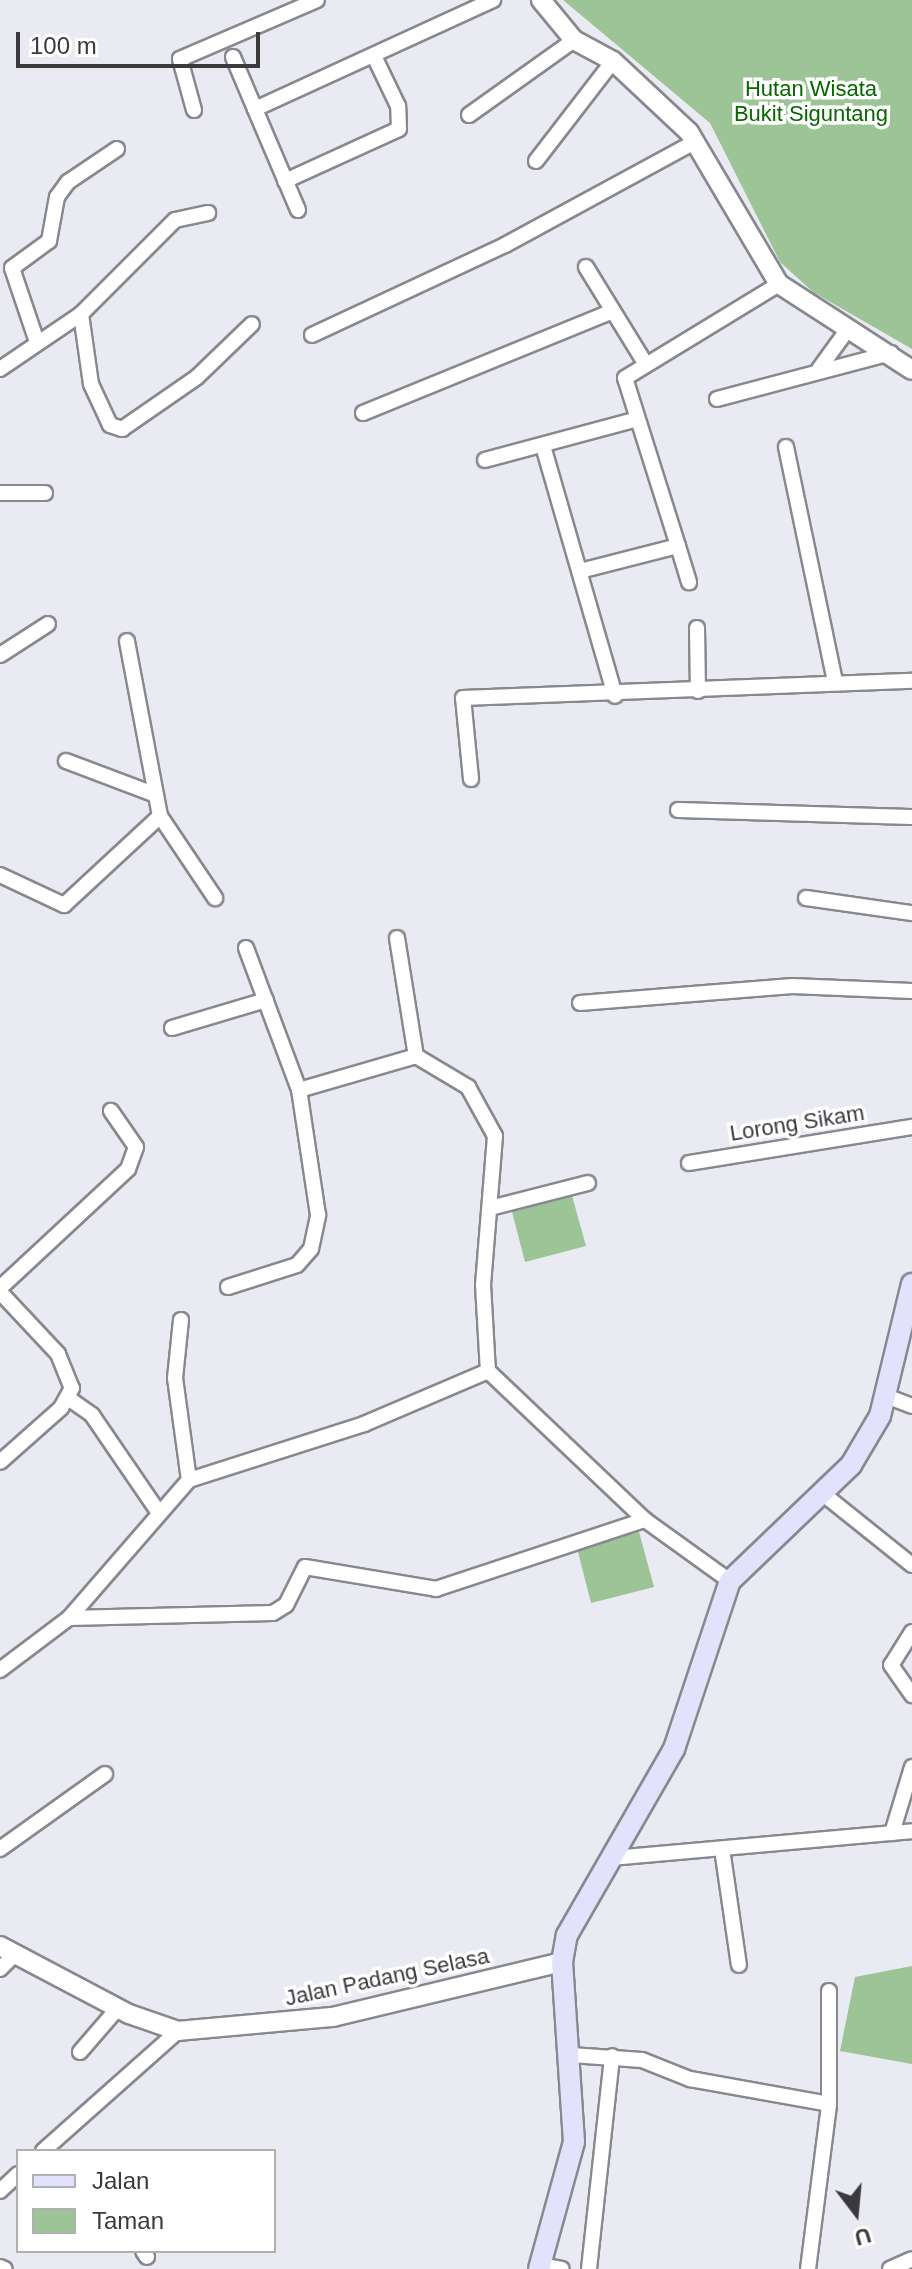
<!DOCTYPE html>
<html>
<head>
<meta charset="utf-8">
<style>
	body { margin:0 }
	#map { position:relative; width:912px; height:2269px; overflow:hidden; background:#e9eaf2; font-family:Arial,sans-serif }
	div>[style] { position:absolute }
	.green>* { inset:0; background:#9cc497 }
	.roads { filter:drop-shadow(2px 0 #88888f) drop-shadow(-2px 0 #88888f) drop-shadow(0 2px #88888f) drop-shadow(0 -2px #88888f) }
	.minor>* { height:14px; margin:-7px; padding:0 7px; transform-origin:7px; border-radius:7px; background:#fff }
	.tertiary>* { height:18px; margin:-9px; padding:0 9px; transform-origin:9px; border-radius:9px; background:#fff }
	.secondary>* { height:20px; margin:-10px; padding:0 10px; transform-origin:10px; border-radius:10px; background:#e3e2fc }
	span { translate:-50% -50%; white-space:nowrap; text-align:center; line-height:1.15; -webkit-text-stroke:7px #fff; paint-order:stroke }
	.park-label { font-size:22px; color:#076600 }
	.street-label { font-size:22px; color:#3a3a3d }
	.legend { position:absolute; left:16px; top:2149px; width:260px; height:104px; box-sizing:border-box; background:#fff; border:2px solid #b0b0b1; margin:0; padding:10px 14px; list-style:none; font-size:24px; color:#3a3a3d }
	.legend li { display:flex; align-items:center; gap:16px; height:40px }
	.legend b { width:40px; border:2px solid #b0b0b1 }
	.north { position:absolute; left:816px; top:2173px; width:80px; height:80px; -webkit-text-stroke:6px #fff; paint-order:stroke; rotate:164deg; font-size:22px; font-weight:700; line-height:32px; text-align:center; color:#3a3a3d }
	.north::after { content:''; display:block; margin:auto; width:28px; height:36px; background:#3a3a3d; clip-path:polygon(50% 0,100% 100%,50% 72%,0 100%) }
	.scale { position:absolute; left:16px; top:32px; width:244px; height:36px; box-sizing:border-box; border:4px solid #3a3a3d; border-top:0; padding-left:10px; font-size:24px; line-height:28px; white-space:nowrap; color:#3a3a3d; -webkit-text-stroke:6px #fff; paint-order:stroke }
</style>
</head>
<body>
<div id="map">
	<div class="green">
		<i style="clip-path:polygon(563px 0,912px 0,912px 349px,813px 292px,780px 262px,710px 123px)"></i>
		<i style="clip-path:polygon(571px 1192px,586px 1246px,525px 1262px,511px 1208px)"></i>
		<i style="clip-path:polygon(639px 1532px,654px 1587px,591px 1603px,577px 1548px)"></i>
		<i style="clip-path:polygon(912px 1966px,912px 2064px,840px 2051px,855px 1977px)"></i>
	</div>
	<div class="roads">
		<div class="minor">
			<i style="left:233px;top:57px;width:56px;rotate:67.1deg"></i>
			<i style="left:194px;top:110px;width:53px;rotate:-105.4deg"></i>
			<i style="left:180px;top:59px;width:149px;rotate:-23.3deg"></i>
			<i style="left:469px;top:115px;width:129px;rotate:-35.5deg"></i>
			<i style="left:536px;top:161px;width:126px;rotate:-52.4deg"></i>
			<i style="left:285px;top:181px;width:125px;rotate:-24.5deg"></i>
			<i style="left:399px;top:129px;width:23px;rotate:-92deg"></i>
			<i style="left:398px;top:106px;width:53px;rotate:-115.6deg"></i>
			<i style="left:298px;top:210px;width:110px;rotate:-113.1deg"></i>
			<i style="left:255px;top:109px;width:262px;rotate:-24.6deg"></i>
			<i style="left:586px;top:267px;width:113px;rotate:58.4deg"></i>
			<i style="left:81px;top:314px;width:133px;rotate:-45deg"></i>
			<i style="left:175px;top:220px;width:34px;rotate:-12deg"></i>
			<i style="left:312px;top:335px;width:213px;rotate:-25deg"></i>
			<i style="left:505px;top:245px;width:216px;rotate:-28.5deg"></i>
			<i style="left:37px;top:342px;width:78px;rotate:-108.7deg"></i>
			<i style="left:12px;top:268px;width:46px;rotate:-36.1deg"></i>
			<i style="left:49px;top:241px;width:45px;rotate:-79.7deg"></i>
			<i style="left:57px;top:197px;width:19px;rotate:-54deg"></i>
			<i style="left:68px;top:182px;width:59px;rotate:-34deg"></i>
			<i style="left:0;top:369px;width:98px;rotate:-34.2deg"></i>
			<i style="left:81px;top:314px;width:71px;rotate:81.9deg"></i>
			<i style="left:91px;top:384px;width:45px;rotate:65.1deg"></i>
			<i style="left:110px;top:425px;width:13px;rotate:18deg"></i>
			<i style="left:122px;top:429px;width:91px;rotate:-34.7deg"></i>
			<i style="left:197px;top:377px;width:76px;rotate:-43.9deg"></i>
			<i style="left:819px;top:369px;width:49px;rotate:-54.1deg"></i>
			<i style="left:717px;top:399px;width:180px;rotate:-14.8deg"></i>
			<i style="left:363px;top:413px;width:270px;rotate:-22.2deg"></i>
			<i style="left:543px;top:446px;width:260px;rotate:73.9deg"></i>
			<i style="left:786px;top:447px;width:239px;rotate:78.2deg"></i>
			<i style="left:485px;top:460px;width:154px;rotate:-15deg"></i>
			<i style="left:0;top:493px;width:45px"></i>
			<i style="left:678px;top:546px;width:38px;rotate:73deg"></i>
			<i style="left:580px;top:571px;width:101px;rotate:-14.3deg"></i>
			<i style="left:678px;top:546px;width:176px;rotate:-107.5deg"></i>
			<i style="left:625px;top:378px;width:180px;rotate:-31.4deg"></i>
			<i style="left:697px;top:628px;width:63px;rotate:89.1deg"></i>
			<i style="left:0;top:655px;width:57px;rotate:-32.9deg"></i>
			<i style="left:66px;top:761px;width:96px;rotate:20.7deg"></i>
			<i style="left:471px;top:779px;width:81px;rotate:-95.6deg"></i>
			<i style="left:463px;top:698px;width:449px;rotate:-2.2deg"></i>
			<i style="left:678px;top:810px;width:234px;rotate:1.7deg"></i>
			<i style="left:160px;top:816px;width:99px;rotate:56.1deg"></i>
			<i style="left:0;top:875px;width:71px;rotate:25.1deg"></i>
			<i style="left:64px;top:905px;width:131px;rotate:-42.8deg"></i>
			<i style="left:160px;top:816px;width:178px;rotate:-100.7deg"></i>
			<i style="left:806px;top:898px;width:107px;rotate:8.1deg"></i>
			<i style="left:397px;top:938px;width:120px;rotate:80.9deg"></i>
			<i style="left:246px;top:948px;width:152px;rotate:69.5deg"></i>
			<i style="left:299px;top:1090px;width:122px;rotate:-16.2deg"></i>
			<i style="left:416px;top:1056px;width:61px;rotate:30.8deg"></i>
			<i style="left:468px;top:1087px;width:56px;rotate:61.1deg"></i>
			<i style="left:495px;top:1136px;width:149px;rotate:94.6deg"></i>
			<i style="left:483px;top:1285px;width:86px;rotate:86.7deg"></i>
			<i style="left:488px;top:1371px;width:216px;rotate:43.5deg"></i>
			<i style="left:645px;top:1520px;width:105px;rotate:35.7deg"></i>
			<i style="left:580px;top:1003px;width:213px;rotate:-4.6deg"></i>
			<i style="left:792px;top:986px;width:120px;rotate:2.4deg"></i>
			<i style="left:172px;top:1028px;width:98px;rotate:-16.6deg"></i>
			<i style="left:689px;top:1163px;width:226px;rotate:-9.2deg"></i>
			<i style="left:490px;top:1208px;width:101px;rotate:-14.3deg"></i>
			<i style="left:228px;top:1287px;width:72px;rotate:-17.7deg"></i>
			<i style="left:297px;top:1265px;width:21px;rotate:-49deg"></i>
			<i style="left:311px;top:1249px;width:35px;rotate:-78deg"></i>
			<i style="left:318px;top:1215px;width:126px;rotate:-98.6deg"></i>
			<i style="left:0;top:1288px;width:175px;rotate:-42.9deg"></i>
			<i style="left:128px;top:1169px;width:23px;rotate:-70deg"></i>
			<i style="left:136px;top:1147px;width:44px;rotate:-124.8deg"></i>
			<i style="left:0;top:1292px;width:85px;rotate:46.9deg"></i>
			<i style="left:58px;top:1354px;width:37px;rotate:68deg"></i>
			<i style="left:72px;top:1388px;width:23px;rotate:119deg"></i>
			<i style="left:61px;top:1408px;width:81px;rotate:138.5deg"></i>
			<i style="left:181px;top:1320px;width:58px;rotate:95.9deg"></i>
			<i style="left:175px;top:1378px;width:103px;rotate:82.2deg"></i>
			<i style="left:886px;top:1396px;width:28px;rotate:21deg"></i>
			<i style="left:68px;top:1398px;width:29px;rotate:35deg"></i>
			<i style="left:92px;top:1415px;width:119px;rotate:55.6deg"></i>
			<i style="left:822px;top:1493px;width:115px;rotate:38.7deg"></i>
			<i style="left:69px;top:1618px;width:204px;rotate:-1.4deg"></i>
			<i style="left:273px;top:1613px;width:15px;rotate:-32deg"></i>
			<i style="left:286px;top:1605px;width:42px;rotate:-63.4deg"></i>
			<i style="left:305px;top:1567px;width:133px;rotate:9.5deg"></i>
			<i style="left:436px;top:1589px;width:220px;rotate:-18.3deg"></i>
			<i style="left:912px;top:1632px;width:39px;rotate:122deg"></i>
			<i style="left:891px;top:1665px;width:37px;rotate:55deg"></i>
			<i style="left:0;top:1670px;width:86px;rotate:-37deg"></i>
			<i style="left:69px;top:1618px;width:183px;rotate:-49deg"></i>
			<i style="left:189px;top:1480px;width:184px;rotate:-17.7deg"></i>
			<i style="left:364px;top:1424px;width:135px;rotate:-23.1deg"></i>
			<i style="left:892px;top:1833px;width:69px;rotate:-73.1deg"></i>
			<i style="left:0;top:1849px;width:129px;rotate:-35.5deg"></i>
			<i style="left:722px;top:1849px;width:117px;rotate:81.7deg"></i>
			<i style="left:612px;top:1858px;width:301px;rotate:-5.1deg"></i>
			<i style="left:0;top:1969px;width:20px;rotate:-45deg"></i>
			<i style="left:80px;top:2052px;width:58px;rotate:-49.2deg"></i>
			<i style="left:571px;top:2055px;width:71px;rotate:4deg"></i>
			<i style="left:642px;top:2060px;width:52px;rotate:21.6deg"></i>
			<i style="left:690px;top:2079px;width:141px;rotate:10.2deg"></i>
			<i style="left:43px;top:2151px;width:181px;rotate:-41.6deg"></i>
			<i style="left:0;top:2191px;width:25px;rotate:-43deg"></i>
			<i style="left:143px;top:2251px;width:7px;rotate:56deg"></i>
			<i style="left:540px;top:2265px;width:22px;rotate:10deg"></i>
			<i style="left:0;top:2267px;width:5px;rotate:22deg"></i>
			<i style="left:589px;top:2269px;width:214px;rotate:-83.8deg"></i>
			<i style="left:808px;top:2269px;width:166px;rotate:-82.7deg"></i>
			<i style="left:829px;top:2104px;width:113px;rotate:-90deg"></i>
			<i style="left:890px;top:2269px;width:24px;rotate:-24deg"></i>
		</div>
		<div class="tertiary">
			<i style="left:541px;top:0;width:52px;rotate:50.5deg"></i>
			<i style="left:574px;top:40px;width:44px;rotate:28.3deg"></i>
			<i style="left:613px;top:61px;width:104px;rotate:43.1deg"></i>
			<i style="left:689px;top:132px;width:177px;rotate:59.4deg"></i>
			<i style="left:779px;top:284px;width:158px;rotate:32.9deg"></i>
			<i style="left:0;top:1946px;width:146px;rotate:27.8deg"></i>
			<i style="left:129px;top:2014px;width:52px;rotate:19.1deg"></i>
			<i style="left:178px;top:2031px;width:156px;rotate:-5.2deg"></i>
			<i style="left:333px;top:2017px;width:236px;rotate:-13.5deg"></i>
		</div>
		<div class="secondary">
			<i style="left:539px;top:2269px;width:132px;rotate:-74.6deg"></i>
			<i style="left:574px;top:2142px;width:180px;rotate:-93.8deg"></i>
			<i style="left:562px;top:1962px;width:27px;rotate:-80deg"></i>
			<i style="left:567px;top:1935px;width:215px;rotate:-60.1deg"></i>
			<i style="left:674px;top:1749px;width:177px;rotate:-71.6deg"></i>
			<i style="left:730px;top:1581px;width:168px;rotate:-43.8deg"></i>
			<i style="left:851px;top:1465px;width:57px;rotate:-59.4deg"></i>
			<i style="left:880px;top:1416px;width:136px;rotate:-76.4deg"></i>
		</div>
	</div>
	<div class="park-label">
		<span style="left:811px;top:101px">Hutan Wisata<br>Bukit Siguntang</span>
	</div>
	<div class="street-label">
		<span style="left:797px;top:1123px;rotate:-9deg">Lorong Sikam</span>
		<span style="left:387px;top:1977px;rotate:-12deg">Jalan Padang Selasa</span>
	</div>
	<ul class="legend">
	<li><b style="height:10px;background:#e3e2fc"></b>Jalan</li>
	<li><b style="height:22px;background:#9cc497"></b>Taman</li>
	</ul>
	<div class="north">U</div>
	<div class="scale">100 m</div>
</div>
</body>
</html>
